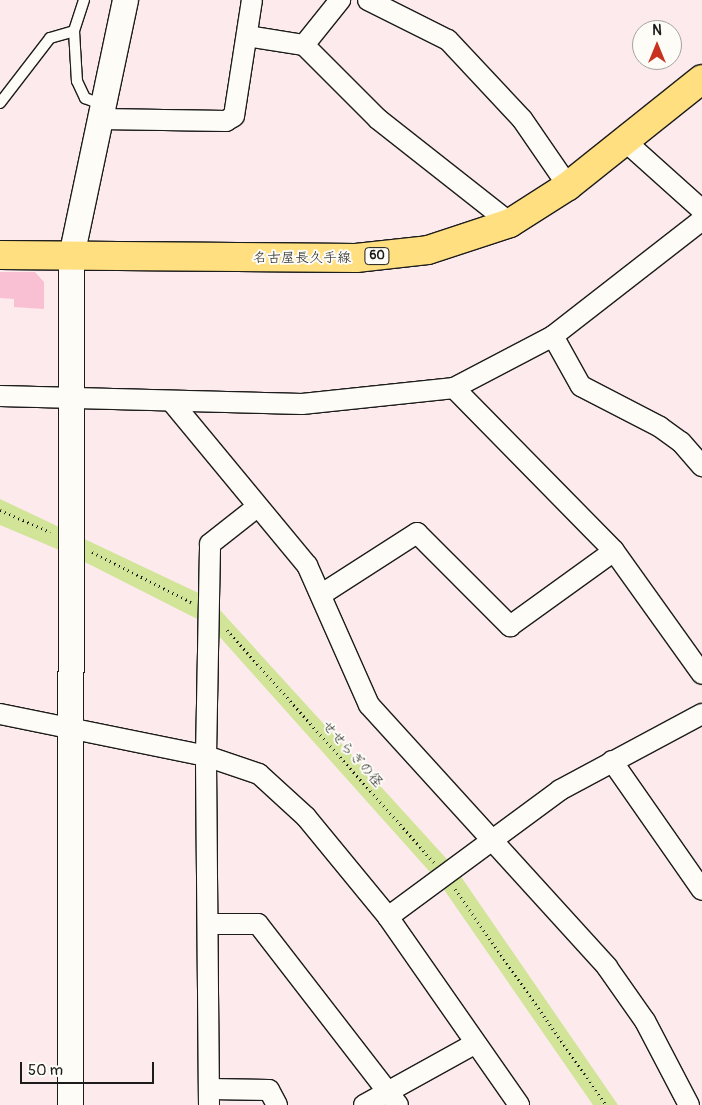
<!DOCTYPE html>
<html>
<head>
<meta charset="utf-8">
<style>
	body { margin:0 }
	#map { position:relative; width:702px; height:1105px; overflow:hidden; background:#fceaec; font-family:Pangolin,"Klee One",sans-serif }
	div>[style] { position:absolute }
	.green>* { inset:0; background:#d2e498 }
	.building>* { inset:0; background:#f9c0d4 }
	.path>* { height:3px; margin-top:-1.5px; transform-origin:0; background:repeating-linear-gradient(90deg,#1c1c1c 0 1px,transparent 0 5px) }
	.roads { filter:drop-shadow(1px 0 #1c1c1c) drop-shadow(-1px 0 #1c1c1c) drop-shadow(0 1px #1c1c1c) drop-shadow(0 -1px #1c1c1c) }
	.service>* { height:10px; margin:-5px; padding:0 5px; transform-origin:5px; border-radius:5px; background:#fdfcf7 }
	.minor>* { height:20px; margin:-10px; padding:0 10px; transform-origin:10px; border-radius:10px; background:#fdfcf7 }
	.tertiary>* { height:25px; margin:-12.5px; padding:0 12.5px; transform-origin:12.5px; border-radius:12.5px; background:#fdfcf7 }
	.primary>* { height:28px; margin:-14px; padding:0 14px; transform-origin:14px; border-radius:14px; background:#ffdf80 }
	span { translate:-50% -50%; white-space:nowrap; text-align:center; line-height:1.15; -webkit-text-stroke:4px #fdfcf7; paint-order:stroke }
	.shield-label span { padding:1px 4px; background:#fdfcf7; border:1px solid; border-radius:4px; -webkit-text-stroke-width:0 }
	.shield-label { font-size:12px; color:#1c1c1c; font-weight:700 }
	.street-label { font-size:14px; color:#1c1c1c }
	.north { position:absolute; left:632px; top:20px; width:50px; height:50px; box-sizing:border-box; background:#fdfcf7; border:1px solid #a3a29f; border-radius:50%; rotate:0deg; font-size:14px; font-weight:700; line-height:20px; text-align:center; color:#1c1c1c }
	.north::after { content:''; display:block; margin:auto; width:18px; height:22px; background:#c8321e; clip-path:polygon(50% 0,100% 100%,50% 72%,0 100%) }
	.scale { position:absolute; left:20px; top:1062px; width:134px; height:22px; box-sizing:border-box; border:2px solid #1c1c1c; border-top:0; padding-left:6px; font-size:15px; line-height:18px; white-space:nowrap; color:#1c1c1c; -webkit-text-stroke:4px #fdfcf7; paint-order:stroke }
</style>
</head>
<body>
<div id="map">
	<div class="green">
		<i style="clip-path:polygon(0 499px,209px 598px,455px 868px,618px 1105px,593px 1105px,438px 881px,209px 625px,71px 555px,0 525px)"></i>
	</div>
	<div class="building">
		<i style="clip-path:polygon(0 272px,35px 272px,44px 282px,44px 309px,14px 307px,14px 299px,0 298px)"></i>
	</div>
	<div class="path">
		<i style="left:0;top:510px;width:55px;rotate:23.7deg"></i>
		<i style="left:92px;top:552px;width:111px;rotate:26.8deg"></i>
		<i style="left:227px;top:630px;width:311px;rotate:48.3deg"></i>
		<i style="left:455px;top:889px;width:264px;rotate:55deg"></i>
	</div>
	<div class="roads">
		<div class="service">
			<i style="left:84px;top:0;width:33px;rotate:108deg"></i>
			<i style="left:74px;top:31px;width:50px;rotate:86.6deg"></i>
			<i style="left:77px;top:81px;width:19px;rotate:65deg"></i>
			<i style="left:85px;top:98px;width:19px;rotate:21deg"></i>
			<i style="left:0;top:103px;width:82px;rotate:-52.4deg"></i>
			<i style="left:50px;top:38px;width:25px;rotate:-16deg"></i>
		</div>
		<div class="minor">
			<i style="left:368px;top:0;width:89px;rotate:26.6deg"></i>
			<i style="left:448px;top:40px;width:108px;rotate:46.9deg"></i>
			<i style="left:522px;top:119px;width:81px;rotate:55.5deg"></i>
			<i style="left:247px;top:36px;width:58px;rotate:9deg"></i>
			<i style="left:304px;top:45px;width:58px;rotate:-51.3deg"></i>
			<i style="left:304px;top:45px;width:105px;rotate:45deg"></i>
			<i style="left:378px;top:119px;width:168px;rotate:38.2deg"></i>
			<i style="left:101px;top:119px;width:125px;rotate:0.9deg"></i>
			<i style="left:226px;top:121px;width:9px;rotate:-32deg"></i>
			<i style="left:234px;top:116px;width:117px;rotate:-81.2deg"></i>
			<i style="left:625px;top:141px;width:103px;rotate:41.9deg"></i>
			<i style="left:553px;top:336px;width:57px;rotate:60.8deg"></i>
			<i style="left:581px;top:386px;width:89px;rotate:27.4deg"></i>
			<i style="left:660px;top:427px;width:26px;rotate:36deg"></i>
			<i style="left:681px;top:442px;width:32px;rotate:49deg"></i>
			<i style="left:454px;top:388px;width:228px;rotate:45.5deg"></i>
			<i style="left:614px;top:551px;width:151px;rotate:54.4deg"></i>
			<i style="left:0;top:396px;width:302px;rotate:1.5deg"></i>
			<i style="left:302px;top:404px;width:153px;rotate:-6deg"></i>
			<i style="left:454px;top:388px;width:112px;rotate:-27.7deg"></i>
			<i style="left:553px;top:336px;width:189px;rotate:-37.9deg"></i>
			<i style="left:172px;top:402px;width:212px;rotate:50.4deg"></i>
			<i style="left:307px;top:565px;width:153px;rotate:66.1deg"></i>
			<i style="left:369px;top:705px;width:354px;rotate:47.7deg"></i>
			<i style="left:607px;top:967px;width:66px;rotate:54.9deg"></i>
			<i style="left:645px;top:1021px;width:95px;rotate:62.4deg"></i>
			<i style="left:322px;top:594px;width:113px;rotate:-32.7deg"></i>
			<i style="left:417px;top:533px;width:132px;rotate:45deg"></i>
			<i style="left:510px;top:626px;width:128px;rotate:-35.8deg"></i>
			<i style="left:0;top:714px;width:210px;rotate:11.5deg"></i>
			<i style="left:206px;top:756px;width:56px;rotate:18.8deg"></i>
			<i style="left:259px;top:774px;width:64px;rotate:42.5deg"></i>
			<i style="left:306px;top:817px;width:129px;rotate:50.6deg"></i>
			<i style="left:388px;top:917px;width:229px;rotate:55.1deg"></i>
			<i style="left:612px;top:761px;width:157px;rotate:55.1deg"></i>
			<i style="left:388px;top:917px;width:214px;rotate:-36.4deg"></i>
			<i style="left:560px;top:790px;width:161px;rotate:-28.2deg"></i>
			<i style="left:209px;top:924px;width:49px"></i>
			<i style="left:258px;top:924px;width:229px;rotate:52.3deg"></i>
			<i style="left:209px;top:1089px;width:60px;rotate:1deg"></i>
			<i style="left:269px;top:1090px;width:17px;rotate:62deg"></i>
			<i style="left:209px;top:1105px;width:349px;rotate:-90.5deg"></i>
			<i style="left:206px;top:756px;width:212px;rotate:-88.9deg"></i>
			<i style="left:210px;top:544px;width:60px;rotate:-38.2deg"></i>
			<i style="left:364px;top:1105px;width:126px;rotate:-29deg"></i>
		</div>
		<div class="tertiary">
			<i style="left:70px;top:1105px;width:849px;rotate:-89.93deg"></i>
			<i style="left:71px;top:256px;width:262px;rotate:-78.1deg"></i>
		</div>
		<div class="primary">
			<i style="left:0;top:255px;width:356px;rotate:0.5deg"></i>
			<i style="left:356px;top:258px;width:72px;rotate:-6.3deg"></i>
			<i style="left:428px;top:250px;width:86px;rotate:-18.2deg"></i>
			<i style="left:510px;top:223px;width:69px;rotate:-32.5deg"></i>
			<i style="left:568px;top:186px;width:171px;rotate:-38.6deg"></i>
		</div>
	</div>
	<div class="shield-label">
		<span style="left:377px;top:256px">60</span>
	</div>
	<div class="street-label">
		<span style="left:302px;top:258px">名古屋長久手線</span>
		<span style="left:352px;top:754px;rotate:48deg">せせらぎの径</span>
	</div>
	<div class="north">N</div>
	<div class="scale">50 m</div>
</div>
</body>
</html>
